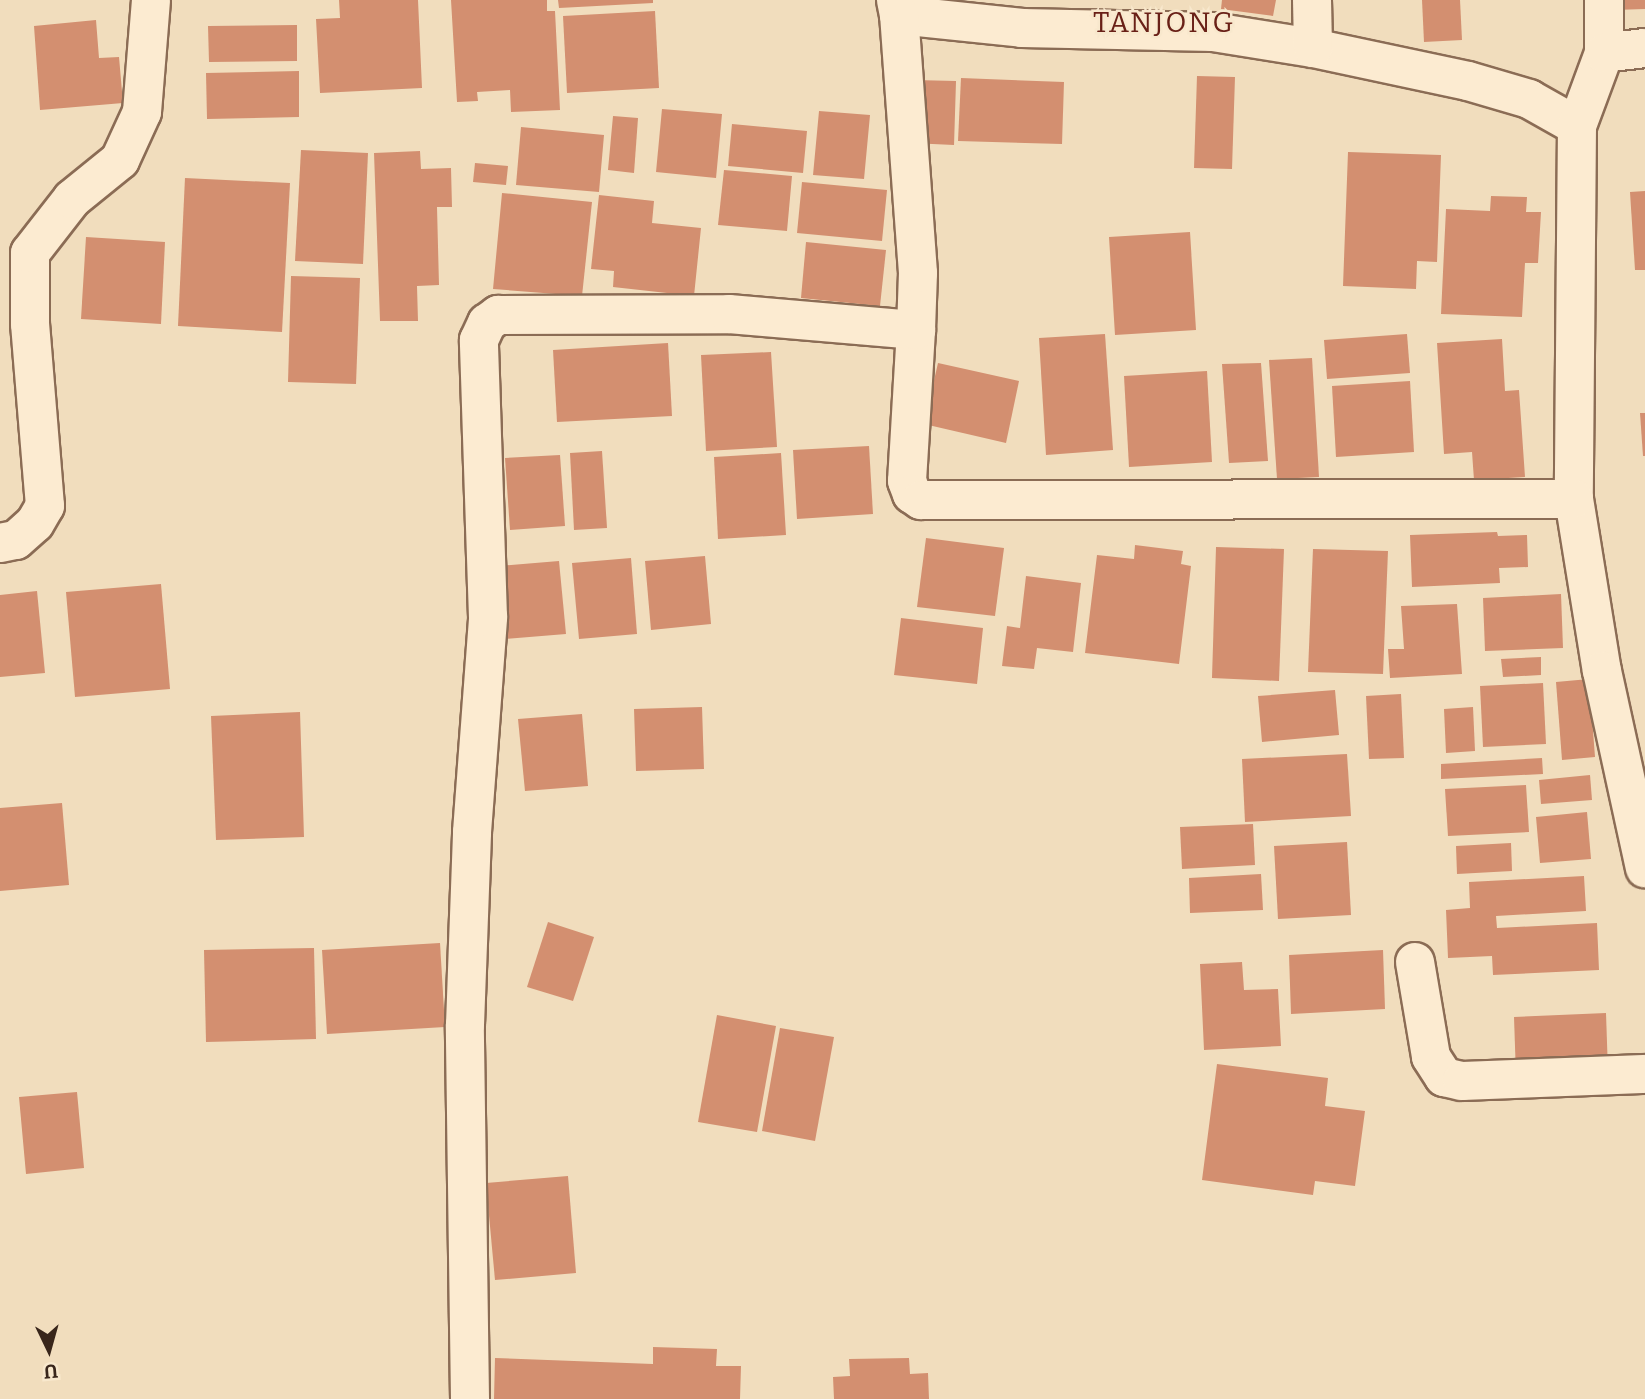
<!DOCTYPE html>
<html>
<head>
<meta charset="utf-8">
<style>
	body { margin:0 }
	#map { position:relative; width:1645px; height:1399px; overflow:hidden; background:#f1ddbd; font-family:Bitter,serif }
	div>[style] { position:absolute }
	.building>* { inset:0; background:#d38f70 }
	.roads { filter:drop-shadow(2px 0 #8b6c55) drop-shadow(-2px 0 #8b6c55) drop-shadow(0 2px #8b6c55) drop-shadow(0 -2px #8b6c55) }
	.minor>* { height:38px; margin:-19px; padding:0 19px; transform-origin:19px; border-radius:19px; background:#fcebd1 }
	span { translate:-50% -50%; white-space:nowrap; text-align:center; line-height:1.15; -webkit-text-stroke:5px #f8e8cd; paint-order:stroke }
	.quarter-label { font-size:28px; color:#692017; letter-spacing:2px }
	.north { position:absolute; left:14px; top:1315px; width:70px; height:70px; -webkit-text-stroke:5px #f8e8cd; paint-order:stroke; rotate:175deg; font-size:19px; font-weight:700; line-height:28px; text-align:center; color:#39261b }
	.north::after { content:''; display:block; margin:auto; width:24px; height:32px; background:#39261b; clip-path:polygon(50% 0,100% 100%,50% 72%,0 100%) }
</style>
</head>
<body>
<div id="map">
	<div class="building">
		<i style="clip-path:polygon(339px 0,418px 0,422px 88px,320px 93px,316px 19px,340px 18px)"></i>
		<i style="clip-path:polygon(451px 0,547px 0,547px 11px,555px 11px,560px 110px,511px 112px,510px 90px,477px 92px,478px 101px,457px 102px)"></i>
		<i style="clip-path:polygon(558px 0,653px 0,653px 3px,559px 8px)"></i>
		<i style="clip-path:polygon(1222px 0,1276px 0,1273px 16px,1221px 9px)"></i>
		<i style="clip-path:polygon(1422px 0,1460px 0,1462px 40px,1424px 42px)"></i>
		<i style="clip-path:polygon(1613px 0,1645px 0,1645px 9px,1614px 10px)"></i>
		<i style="clip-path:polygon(655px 11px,659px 88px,567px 93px,563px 16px)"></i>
		<i style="clip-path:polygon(96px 20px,99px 58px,119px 57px,123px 103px,40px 110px,34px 26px)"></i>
		<i style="clip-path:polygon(297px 25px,297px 61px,209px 62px,208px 26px)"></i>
		<i style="clip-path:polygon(299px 71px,299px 117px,207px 119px,206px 73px)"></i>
		<i style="clip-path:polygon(1197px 76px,1235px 77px,1232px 169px,1194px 168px)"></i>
		<i style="clip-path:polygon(961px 78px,1064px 82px,1062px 144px,958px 141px)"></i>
		<i style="clip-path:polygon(914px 80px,956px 81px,954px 145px,911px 143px)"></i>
		<i style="clip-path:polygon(662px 109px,722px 114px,716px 178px,656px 172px)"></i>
		<i style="clip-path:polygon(819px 111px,870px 115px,864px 179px,813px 175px)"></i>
		<i style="clip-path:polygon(613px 116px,638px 118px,634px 173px,608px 170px)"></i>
		<i style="clip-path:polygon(732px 124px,807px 131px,803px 173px,728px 166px)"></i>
		<i style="clip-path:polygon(521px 127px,604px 135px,599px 192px,516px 185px)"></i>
		<i style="clip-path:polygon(301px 150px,368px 153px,363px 264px,295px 261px)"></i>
		<i style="clip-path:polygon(420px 151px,421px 169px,451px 168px,452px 207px,437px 207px,439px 285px,417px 286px,418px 321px,380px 321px,374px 153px)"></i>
		<i style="clip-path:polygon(1348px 152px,1441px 155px,1437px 262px,1417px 261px,1416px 289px,1343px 286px)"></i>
		<i style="clip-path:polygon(475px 163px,508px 166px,506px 185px,473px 182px)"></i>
		<i style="clip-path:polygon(724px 170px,792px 176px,787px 231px,718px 225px)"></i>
		<i style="clip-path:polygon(185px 178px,290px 183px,282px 332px,178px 326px)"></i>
		<i style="clip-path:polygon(802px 182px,887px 190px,882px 241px,797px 233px)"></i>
		<i style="clip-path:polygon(1645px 191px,1645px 270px,1635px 270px,1630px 192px)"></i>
		<i style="clip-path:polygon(502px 193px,592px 202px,582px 296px,493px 289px)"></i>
		<i style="clip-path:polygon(599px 195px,654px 201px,652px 223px,701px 228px,694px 296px,613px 287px,614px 271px,591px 269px)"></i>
		<i style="clip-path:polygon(1491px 196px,1527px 197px,1526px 212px,1541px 212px,1538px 263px,1525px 263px,1522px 317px,1441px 314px,1446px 209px,1490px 211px)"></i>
		<i style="clip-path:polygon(1190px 232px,1196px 330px,1115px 335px,1109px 237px)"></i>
		<i style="clip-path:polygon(86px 237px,165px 242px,161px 324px,81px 319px)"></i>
		<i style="clip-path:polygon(806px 242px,886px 250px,880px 306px,801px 298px)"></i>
		<i style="clip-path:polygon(291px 276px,360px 278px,356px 384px,288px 382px)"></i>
		<i style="clip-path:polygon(1105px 334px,1113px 450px,1046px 455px,1039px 338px)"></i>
		<i style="clip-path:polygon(1407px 334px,1410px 373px,1327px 379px,1324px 340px)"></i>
		<i style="clip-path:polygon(1502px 339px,1505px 391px,1519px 390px,1525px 477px,1474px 480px,1472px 452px,1444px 454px,1437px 343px)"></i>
		<i style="clip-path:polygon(668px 343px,672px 416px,557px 422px,553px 350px)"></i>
		<i style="clip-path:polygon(771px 352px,777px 447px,706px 451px,701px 355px)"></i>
		<i style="clip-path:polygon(1312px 358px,1319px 477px,1277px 479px,1269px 360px)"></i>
		<i style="clip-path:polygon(938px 363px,1019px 381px,1006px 443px,924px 424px)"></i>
		<i style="clip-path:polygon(1261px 363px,1268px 461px,1229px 463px,1222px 364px)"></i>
		<i style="clip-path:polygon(1207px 371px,1212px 462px,1129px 467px,1124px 376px)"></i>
		<i style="clip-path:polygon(1410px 381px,1414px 452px,1336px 457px,1332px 386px)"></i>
		<i style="clip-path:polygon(1640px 413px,1645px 413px,1645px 456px,1643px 456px)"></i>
		<i style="clip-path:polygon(869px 446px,873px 514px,797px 519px,793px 450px)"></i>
		<i style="clip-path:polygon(602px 451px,607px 528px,574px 530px,570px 453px)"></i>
		<i style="clip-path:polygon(781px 453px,786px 535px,718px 539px,714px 457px)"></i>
		<i style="clip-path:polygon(560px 455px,565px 526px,510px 530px,505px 458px)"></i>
		<i style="clip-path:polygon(1497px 532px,1498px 536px,1527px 535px,1528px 567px,1499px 568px,1500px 583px,1412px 587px,1410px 535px)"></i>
		<i style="clip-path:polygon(926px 538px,1004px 548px,995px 616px,917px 607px)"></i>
		<i style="clip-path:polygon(1135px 545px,1183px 551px,1181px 564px,1191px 566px,1179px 664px,1085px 653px,1097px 555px,1134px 559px)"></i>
		<i style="clip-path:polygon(1216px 547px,1284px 549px,1279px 681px,1212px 678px)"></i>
		<i style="clip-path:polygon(1313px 549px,1388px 551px,1383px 674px,1308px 672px)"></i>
		<i style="clip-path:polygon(705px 556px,711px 624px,651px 630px,645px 561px)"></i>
		<i style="clip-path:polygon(631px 558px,637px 634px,579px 639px,572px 563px)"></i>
		<i style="clip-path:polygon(559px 561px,566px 634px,505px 639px,498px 566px)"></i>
		<i style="clip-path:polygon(1026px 576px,1081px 583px,1073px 652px,1037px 648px,1034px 669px,1002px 666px,1007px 626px,1020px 628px)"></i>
		<i style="clip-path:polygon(161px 584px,170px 689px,75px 697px,66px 592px)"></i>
		<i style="clip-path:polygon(37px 591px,45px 673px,0 677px,0 595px)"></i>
		<i style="clip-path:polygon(1561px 594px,1563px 648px,1485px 651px,1483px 598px)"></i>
		<i style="clip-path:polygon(1457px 604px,1462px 674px,1390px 678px,1388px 649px,1404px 649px,1401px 606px)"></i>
		<i style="clip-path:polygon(901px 618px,983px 628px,977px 684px,894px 675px)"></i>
		<i style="clip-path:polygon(1541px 657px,1541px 675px,1503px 677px,1501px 659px)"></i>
		<i style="clip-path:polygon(1589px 679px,1595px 757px,1562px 760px,1556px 682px)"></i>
		<i style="clip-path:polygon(1543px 683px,1546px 744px,1483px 747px,1480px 686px)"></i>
		<i style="clip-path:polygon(1335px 690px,1339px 735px,1262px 742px,1258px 696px)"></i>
		<i style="clip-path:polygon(1401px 694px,1404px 758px,1369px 759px,1366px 696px)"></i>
		<i style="clip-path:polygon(702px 707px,704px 769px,636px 771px,634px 709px)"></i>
		<i style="clip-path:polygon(1473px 707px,1475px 751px,1446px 753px,1444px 709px)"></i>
		<i style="clip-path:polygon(300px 712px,304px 837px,216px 840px,211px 716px)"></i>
		<i style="clip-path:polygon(582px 714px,588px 786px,525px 791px,518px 719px)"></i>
		<i style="clip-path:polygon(1347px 754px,1351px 816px,1245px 822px,1242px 759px)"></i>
		<i style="clip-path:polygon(1542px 758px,1543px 774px,1441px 779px,1441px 764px)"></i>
		<i style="clip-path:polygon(1590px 775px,1592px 800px,1541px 804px,1539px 780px)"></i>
		<i style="clip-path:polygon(1526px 785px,1529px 832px,1448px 836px,1445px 789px)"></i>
		<i style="clip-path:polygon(62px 803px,69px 885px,0 891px,0 808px)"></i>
		<i style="clip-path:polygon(1587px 812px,1591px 859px,1540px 863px,1536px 817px)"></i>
		<i style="clip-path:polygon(1253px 824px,1255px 865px,1182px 869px,1180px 827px)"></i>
		<i style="clip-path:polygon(1347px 842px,1351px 915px,1278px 919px,1274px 846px)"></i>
		<i style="clip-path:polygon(1511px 843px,1512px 871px,1457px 874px,1456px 846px)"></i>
		<i style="clip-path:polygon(1261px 874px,1263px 910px,1190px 913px,1189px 878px)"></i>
		<i style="clip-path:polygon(1584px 876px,1586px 911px,1496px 916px,1497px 928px,1597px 923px,1599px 970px,1493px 975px,1492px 956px,1448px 958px,1446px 910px,1470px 908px,1469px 882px)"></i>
		<i style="clip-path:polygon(548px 922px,594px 937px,573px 1001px,527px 987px)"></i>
		<i style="clip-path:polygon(440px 943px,445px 1027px,327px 1034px,322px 950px)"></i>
		<i style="clip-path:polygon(314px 948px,316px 1039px,206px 1042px,204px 950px)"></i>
		<i style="clip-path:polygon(1383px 950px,1385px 1009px,1291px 1014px,1289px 955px)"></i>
		<i style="clip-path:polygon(1242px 962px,1244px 990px,1278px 989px,1281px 1046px,1204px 1050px,1200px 964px)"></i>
		<i style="clip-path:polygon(1606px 1013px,1608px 1072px,1516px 1076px,1514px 1017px)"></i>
		<i style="clip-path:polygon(717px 1015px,776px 1026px,757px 1132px,698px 1122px)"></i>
		<i style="clip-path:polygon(780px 1028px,834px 1037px,815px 1141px,762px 1131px)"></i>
		<i style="clip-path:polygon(1217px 1064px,1328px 1078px,1325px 1106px,1365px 1111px,1355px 1186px,1315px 1181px,1313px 1195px,1202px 1180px)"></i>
		<i style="clip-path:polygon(77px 1092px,84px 1168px,26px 1174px,19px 1097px)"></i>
		<i style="clip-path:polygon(568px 1176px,576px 1273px,495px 1280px,486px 1183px)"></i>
		<i style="clip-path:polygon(653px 1347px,717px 1349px,716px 1366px,741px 1366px,740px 1399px,494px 1399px,495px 1358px,653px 1364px)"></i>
		<i style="clip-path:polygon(909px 1358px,910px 1374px,928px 1373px,929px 1399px,834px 1399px,833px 1377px,850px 1376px,849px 1359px)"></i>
	</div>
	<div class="roads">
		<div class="minor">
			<i style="left:896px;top:0;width:15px;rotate:79deg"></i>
			<i style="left:899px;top:15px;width:124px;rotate:6deg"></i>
			<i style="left:1022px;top:28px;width:191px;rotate:1.2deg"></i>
			<i style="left:1213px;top:32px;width:101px;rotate:9.1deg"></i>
			<i style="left:1313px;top:48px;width:158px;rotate:12deg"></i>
			<i style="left:1468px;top:81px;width:64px;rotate:16.4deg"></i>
			<i style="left:1529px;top:99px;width:55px;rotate:29.4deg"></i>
			<i style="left:1577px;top:126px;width:373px;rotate:90.5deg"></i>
			<i style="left:1574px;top:499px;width:174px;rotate:80.8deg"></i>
			<i style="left:1602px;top:671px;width:202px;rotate:77.7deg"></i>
			<i style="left:1312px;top:0;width:48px;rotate:88.8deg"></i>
			<i style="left:1604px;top:0;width:53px;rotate:90deg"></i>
			<i style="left:1577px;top:126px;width:78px;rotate:-69.7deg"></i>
			<i style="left:1604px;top:53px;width:41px;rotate:-7deg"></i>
			<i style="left:916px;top:330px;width:151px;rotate:93.4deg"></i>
			<i style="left:907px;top:481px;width:14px;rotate:69deg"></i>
			<i style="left:912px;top:494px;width:11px;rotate:34deg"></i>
			<i style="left:921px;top:500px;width:653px;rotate:-0.09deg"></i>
			<i style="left:0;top:543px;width:16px;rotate:-11deg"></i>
			<i style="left:16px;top:540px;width:25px;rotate:-42deg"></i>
			<i style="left:35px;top:523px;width:20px;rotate:-60deg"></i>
			<i style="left:45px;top:506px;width:183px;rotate:-94.7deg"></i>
			<i style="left:30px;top:324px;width:71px;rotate:-90deg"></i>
			<i style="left:30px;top:253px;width:68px;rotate:-52.1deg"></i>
			<i style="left:72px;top:199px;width:62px;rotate:-39.1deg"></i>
			<i style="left:120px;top:160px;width:53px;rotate:-65.4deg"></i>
			<i style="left:142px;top:112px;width:112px;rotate:-85.4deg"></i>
			<i style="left:1415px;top:962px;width:96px;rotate:80.4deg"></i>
			<i style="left:1431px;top:1057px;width:24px;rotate:57deg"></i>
			<i style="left:1444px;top:1077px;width:18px;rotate:13deg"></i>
			<i style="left:1462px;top:1081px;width:183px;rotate:-2.2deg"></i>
			<i style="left:470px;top:1399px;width:374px;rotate:-90.8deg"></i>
			<i style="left:465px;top:1025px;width:193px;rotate:-87.9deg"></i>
			<i style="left:472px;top:832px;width:216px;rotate:-85.7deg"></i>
			<i style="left:488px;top:617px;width:277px;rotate:-91.9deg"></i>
			<i style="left:479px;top:340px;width:19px;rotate:-65deg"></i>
			<i style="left:487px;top:323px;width:14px;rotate:-36deg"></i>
			<i style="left:498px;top:315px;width:231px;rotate:-0.2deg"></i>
			<i style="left:729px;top:314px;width:188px;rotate:4.9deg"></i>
			<i style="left:916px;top:330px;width:57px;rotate:-88deg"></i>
			<i style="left:918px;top:273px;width:259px;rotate:-94.2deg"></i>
		</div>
	</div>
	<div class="quarter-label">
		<span style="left:1164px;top:23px">TANJONG</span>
	</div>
	<div class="north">U</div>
</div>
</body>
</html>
